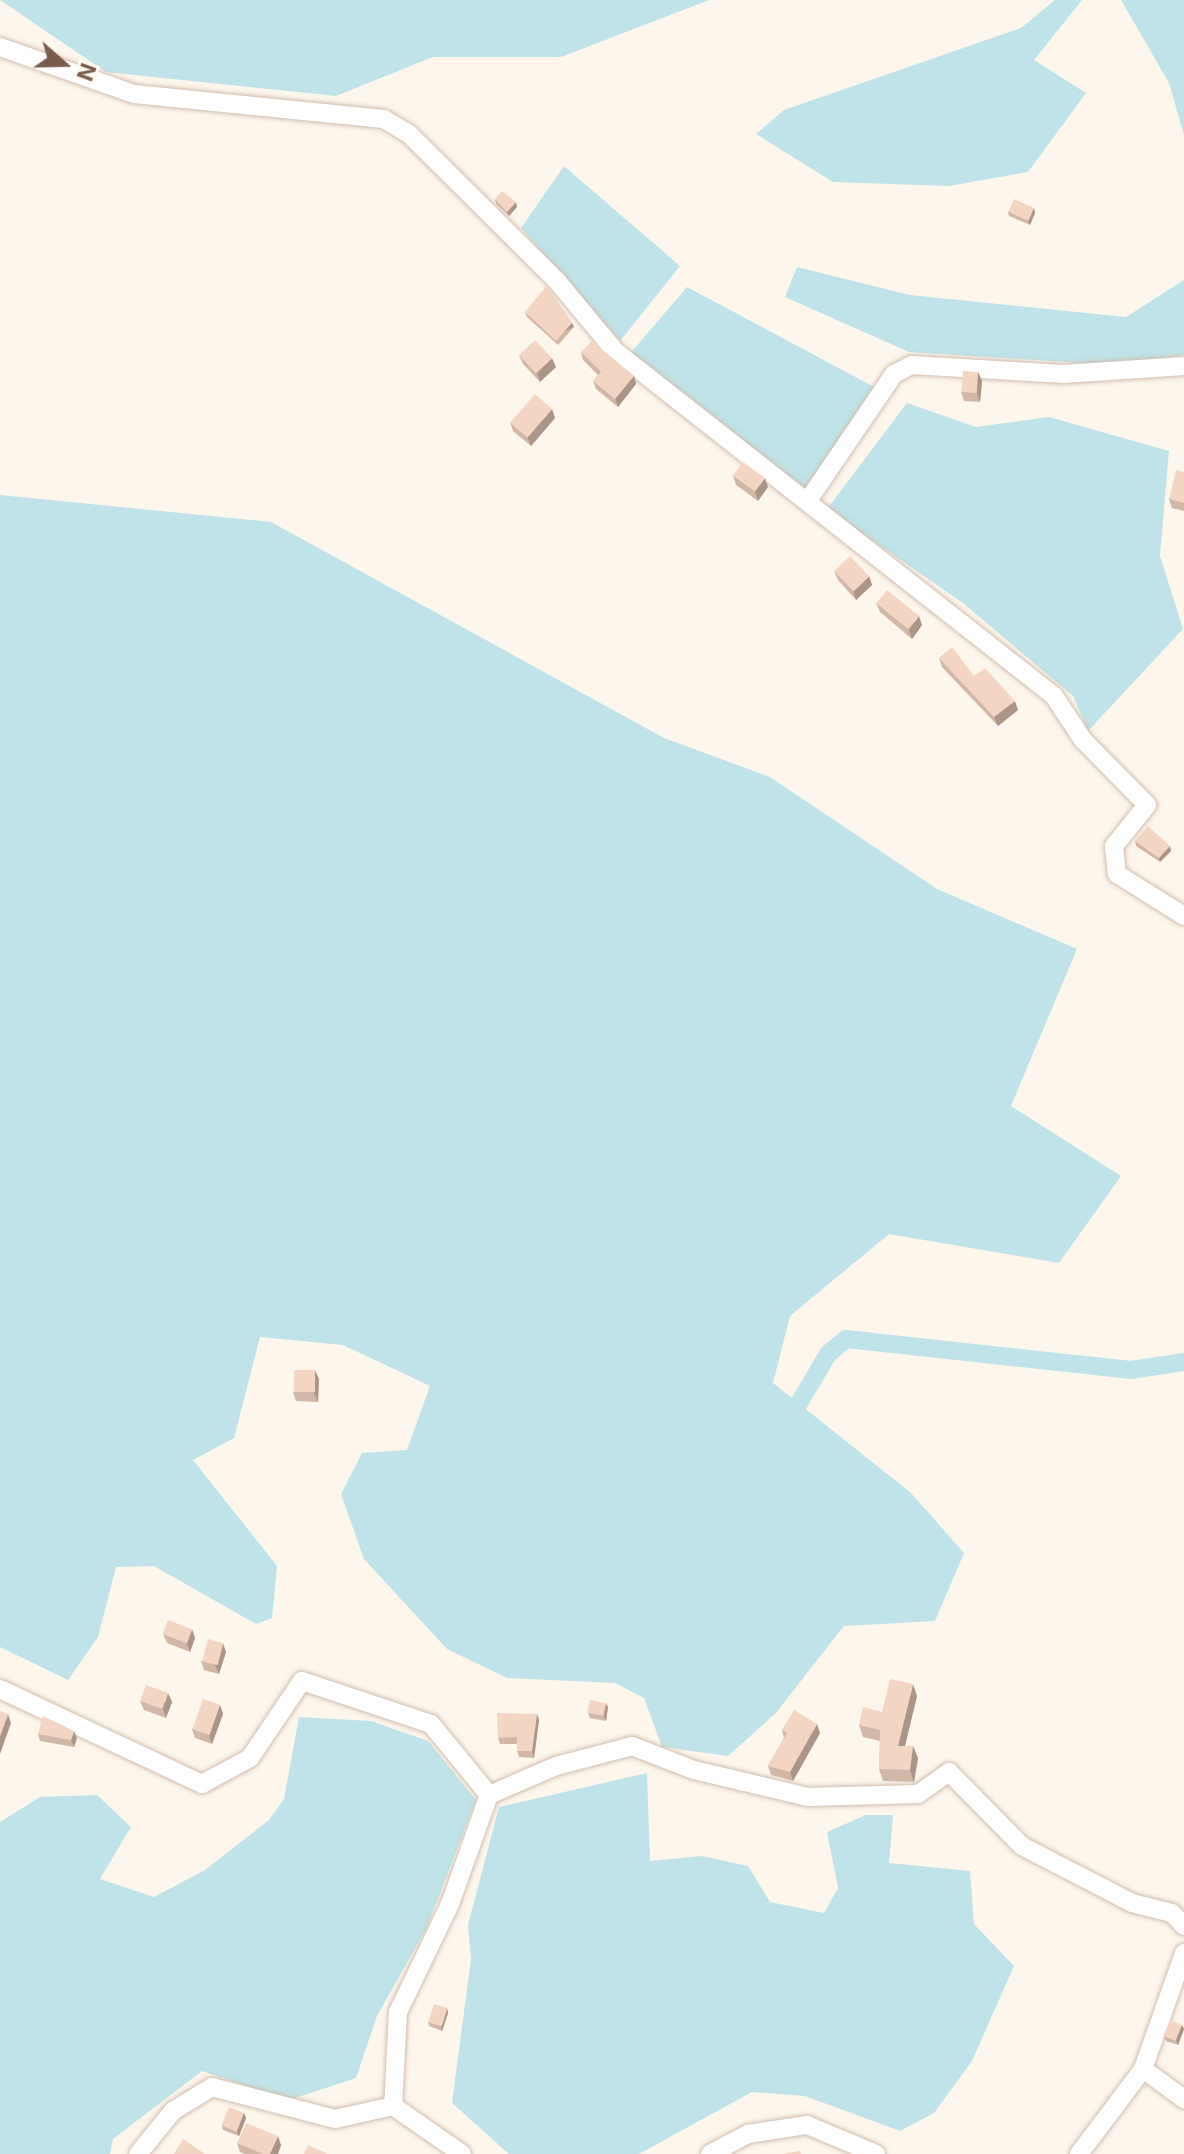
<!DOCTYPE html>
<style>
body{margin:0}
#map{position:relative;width:1184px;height:2154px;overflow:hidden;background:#fdf6ec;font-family:Inter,sans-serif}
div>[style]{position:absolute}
.water>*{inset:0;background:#bfe3e8}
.canal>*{height:18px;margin:-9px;padding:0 9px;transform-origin:9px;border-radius:9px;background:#bfe3e8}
.roads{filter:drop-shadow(0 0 2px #d1beb0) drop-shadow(0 0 2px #d1beb0)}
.street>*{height:18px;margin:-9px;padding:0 9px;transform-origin:9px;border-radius:9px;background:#fff}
.wall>*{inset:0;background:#d1b7a8}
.shaded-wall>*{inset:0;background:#aa9588;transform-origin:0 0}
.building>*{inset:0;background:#f3d5c3;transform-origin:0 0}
span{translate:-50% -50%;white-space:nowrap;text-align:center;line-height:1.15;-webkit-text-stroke:6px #fffaf3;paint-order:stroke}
.north{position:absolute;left:24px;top:24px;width:80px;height:80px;-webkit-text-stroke:6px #fffaf3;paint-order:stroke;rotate:110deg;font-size:22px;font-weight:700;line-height:32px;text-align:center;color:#7a5c4d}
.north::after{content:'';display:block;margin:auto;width:28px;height:36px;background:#7a5c4d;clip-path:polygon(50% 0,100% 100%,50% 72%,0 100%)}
</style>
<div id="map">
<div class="water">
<div style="clip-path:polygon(0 0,709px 0,561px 57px,433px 57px,336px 96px,106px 72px)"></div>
<div style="clip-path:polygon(1055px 0,1082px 0,1034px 60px,1086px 93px,1028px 172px,949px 186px,833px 182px,756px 134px,784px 110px,1021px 28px)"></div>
<div style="clip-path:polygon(1121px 0,1184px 0,1184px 135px,1169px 83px)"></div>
<div style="clip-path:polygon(564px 166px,680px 266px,620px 341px,521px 228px)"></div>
<div style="clip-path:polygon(797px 267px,910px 295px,1126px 317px,1184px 280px,1184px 355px,1112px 365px,909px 352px,785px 297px)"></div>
<div style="clip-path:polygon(687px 287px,878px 389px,808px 492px,628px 356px)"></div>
<div style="clip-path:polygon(907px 403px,976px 427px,1049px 417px,1169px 451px,1160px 556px,1183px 629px,1088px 731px,1073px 696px,963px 603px,827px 509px)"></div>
<div style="clip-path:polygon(0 495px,271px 522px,664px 738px,770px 777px,937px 889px,1077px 949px,1011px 1106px,1121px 1176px,1059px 1263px,889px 1234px,790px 1316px,773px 1383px,911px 1493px,964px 1553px,935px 1621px,844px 1626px,775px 1714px,728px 1756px,662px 1747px,644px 1698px,615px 1683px,507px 1678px,447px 1649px,364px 1559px,341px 1494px,362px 1453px,407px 1450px,430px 1386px,343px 1345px,260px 1337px,234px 1438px,193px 1460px,277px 1566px,272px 1618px,256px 1624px,154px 1566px,116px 1567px,98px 1637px,68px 1680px,0 1647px)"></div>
<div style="clip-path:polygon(299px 1717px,371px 1721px,428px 1741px,476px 1800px,427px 1927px,377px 2016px,356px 2078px,289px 2100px,202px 2071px,113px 2139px,110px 2154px,0 2154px,0 1822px,40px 1797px,97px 1795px,131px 1827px,100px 1879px,154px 1897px,205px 1870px,269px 1820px,284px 1799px)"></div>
<div style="clip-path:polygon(647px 1773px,650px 1861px,702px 1856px,748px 1866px,770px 1902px,824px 1913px,838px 1888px,827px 1832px,866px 1815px,893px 1815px,889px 1863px,970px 1871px,974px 1924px,1014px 1966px,972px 2061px,934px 2113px,900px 2131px,805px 2096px,752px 2092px,639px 2154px,509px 2154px,452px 2103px,471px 1959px,468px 1925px,499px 1807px)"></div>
</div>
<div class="canal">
<div style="left:797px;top:1425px;width:15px;rotate:-98deg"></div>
<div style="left:795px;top:1410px;width:65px;rotate:-59.5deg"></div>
<div style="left:828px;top:1354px;width:23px;rotate:-40deg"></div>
<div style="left:846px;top:1339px;width:287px;rotate:6.2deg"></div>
<div style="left:1131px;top:1370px;width:54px;rotate:-8.6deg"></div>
</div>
<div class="roads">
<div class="street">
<div style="left:0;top:47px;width:142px;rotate:19.3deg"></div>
<div style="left:134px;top:94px;width:251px;rotate:5.7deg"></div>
<div style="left:384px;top:119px;width:29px;rotate:31deg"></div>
<div style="left:409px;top:134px;width:209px;rotate:44.8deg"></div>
<div style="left:557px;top:281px;width:91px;rotate:50.4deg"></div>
<div style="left:615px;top:351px;width:558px;rotate:38.16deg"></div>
<div style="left:1054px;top:696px;width:53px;rotate:56.6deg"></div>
<div style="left:1083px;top:740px;width:91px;rotate:45.4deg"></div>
<div style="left:1147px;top:805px;width:53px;rotate:128.8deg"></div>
<div style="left:1114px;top:846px;width:28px;rotate:84deg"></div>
<div style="left:1117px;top:874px;width:79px;rotate:32.1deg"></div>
<div style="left:809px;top:499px;width:151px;rotate:-55.8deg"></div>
<div style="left:894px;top:374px;width:20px;rotate:-27deg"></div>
<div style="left:912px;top:365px;width:152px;rotate:3.4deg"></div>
<div style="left:1064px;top:374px;width:120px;rotate:-3.8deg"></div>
<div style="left:0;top:1689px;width:223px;rotate:25.2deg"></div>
<div style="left:202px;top:1784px;width:55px;rotate:-28.4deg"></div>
<div style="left:250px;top:1758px;width:93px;rotate:-56deg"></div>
<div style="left:302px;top:1681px;width:136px;rotate:18.4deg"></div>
<div style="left:431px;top:1724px;width:92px;rotate:50.8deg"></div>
<div style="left:489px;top:1795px;width:116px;rotate:109.7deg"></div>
<div style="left:450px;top:1904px;width:120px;rotate:115.7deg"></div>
<div style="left:398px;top:2012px;width:94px;rotate:93deg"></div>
<div style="left:393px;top:2106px;width:59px;rotate:167.4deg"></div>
<div style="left:335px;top:2119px;width:127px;rotate:-165.4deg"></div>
<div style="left:212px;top:2087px;width:46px;rotate:148.4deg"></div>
<div style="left:173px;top:2111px;width:55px;rotate:129.1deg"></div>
<div style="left:489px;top:1795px;width:73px;rotate:-23.4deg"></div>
<div style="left:556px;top:1766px;width:79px;rotate:-14.7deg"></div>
<div style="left:632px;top:1746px;width:66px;rotate:21.2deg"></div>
<div style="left:694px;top:1770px;width:117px;rotate:13.3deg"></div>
<div style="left:808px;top:1797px;width:110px;rotate:-1.6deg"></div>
<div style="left:918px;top:1794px;width:38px;rotate:-35deg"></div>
<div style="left:949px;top:1772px;width:104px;rotate:45.4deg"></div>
<div style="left:1022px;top:1846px;width:124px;rotate:27.4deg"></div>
<div style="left:1132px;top:1903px;width:41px;rotate:14deg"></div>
<div style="left:1172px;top:1913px;width:18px;rotate:47deg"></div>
<div style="left:1143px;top:2069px;width:51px;rotate:36.2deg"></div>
<div style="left:393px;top:2106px;width:84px;rotate:34.8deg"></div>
<div style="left:710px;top:2154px;width:43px;rotate:-27.8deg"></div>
<div style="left:748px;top:2134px;width:60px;rotate:-8.7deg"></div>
<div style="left:807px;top:2125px;width:75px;rotate:22.8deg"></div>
<div style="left:1079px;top:2154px;width:106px;rotate:-53deg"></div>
<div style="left:1143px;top:2069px;width:123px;rotate:-70.5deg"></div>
</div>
</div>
<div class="wall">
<div style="clip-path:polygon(495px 199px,517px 207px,509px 216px,496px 204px)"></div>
<div style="clip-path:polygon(1034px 208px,1035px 213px,1030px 225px,1009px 216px,1008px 212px)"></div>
<div style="clip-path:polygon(525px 312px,572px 323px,574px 327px,558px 345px,527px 317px)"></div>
<div style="clip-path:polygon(581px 352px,634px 376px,636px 384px,618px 407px,596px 389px,593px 381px,598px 375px,583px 360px)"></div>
<div style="clip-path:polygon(519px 355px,556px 367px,540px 382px,523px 364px)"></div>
<div style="clip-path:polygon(978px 372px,982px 381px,980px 402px,964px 401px,961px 392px)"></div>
<div style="clip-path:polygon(552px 409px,555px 418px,531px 446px,513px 431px,510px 422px)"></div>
<div style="clip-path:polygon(1184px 472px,1184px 511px,1172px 508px,1169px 499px)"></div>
<div style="clip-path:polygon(733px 476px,768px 487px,758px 501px,736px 485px)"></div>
<div style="clip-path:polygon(834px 571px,869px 576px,872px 585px,856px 600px,838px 580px)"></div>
<div style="clip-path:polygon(876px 603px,922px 625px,912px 639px,880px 612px)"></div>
<div style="clip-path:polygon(939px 658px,974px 676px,1018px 710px,998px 726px,942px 667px)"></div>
<div style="clip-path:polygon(1135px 841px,1170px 846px,1171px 851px,1160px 862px,1136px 846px)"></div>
<div style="clip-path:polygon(319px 1379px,318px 1402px,296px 1401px,293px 1392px)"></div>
<div style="clip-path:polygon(192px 1629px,195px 1638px,190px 1652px,167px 1643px,163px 1634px)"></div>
<div style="clip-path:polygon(226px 1652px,219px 1674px,204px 1670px,201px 1661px)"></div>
<div style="clip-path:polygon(917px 1696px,905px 1746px,913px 1746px,918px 1758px,914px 1782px,883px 1781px,879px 1769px,880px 1741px,863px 1737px,859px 1725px)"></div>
<div style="clip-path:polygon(140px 1701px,172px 1702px,166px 1718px,144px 1710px)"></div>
<div style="clip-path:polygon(220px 1705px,223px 1714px,212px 1744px,195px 1738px,192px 1729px)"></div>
<div style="clip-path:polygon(608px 1707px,606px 1721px,590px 1718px,588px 1713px)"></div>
<div style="clip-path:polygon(537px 1714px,539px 1720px,534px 1758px,519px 1757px,517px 1751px,517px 1744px,500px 1744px,498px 1738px)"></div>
<div style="clip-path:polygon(782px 1730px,820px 1733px,793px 1781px,771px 1775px,768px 1766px,784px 1738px)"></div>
<div style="clip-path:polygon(38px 1734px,77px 1738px,74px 1747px,40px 1741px)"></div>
<div style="clip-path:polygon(447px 2008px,448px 2013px,442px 2031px,429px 2026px,428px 2022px)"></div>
<div style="clip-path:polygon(1182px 2025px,1184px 2029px,1178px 2045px,1166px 2041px,1164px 2036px)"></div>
<div style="clip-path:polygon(244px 2113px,246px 2118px,239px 2136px,223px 2130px,222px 2126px)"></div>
<div style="clip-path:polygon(237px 2143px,281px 2145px,278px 2154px,245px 2154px,240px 2152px)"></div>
</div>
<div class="shaded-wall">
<div style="clip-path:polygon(516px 202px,517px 207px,509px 216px,507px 212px)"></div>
<div style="clip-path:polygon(1034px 208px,1035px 213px,1030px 225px,1028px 221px)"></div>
<div style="left:572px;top:323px;width:4px;height:24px;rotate:63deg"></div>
<div style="clip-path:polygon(552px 358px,556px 367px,540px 382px,537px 373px)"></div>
<div style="clip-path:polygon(978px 372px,982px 381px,980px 402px,977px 393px)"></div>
<div style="clip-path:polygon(634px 376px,636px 384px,618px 407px,615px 399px)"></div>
<div style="clip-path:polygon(552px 409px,555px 418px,531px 446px,527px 437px)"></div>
<div style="clip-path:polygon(765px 478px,768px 487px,758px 501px,755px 492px)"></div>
<div style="clip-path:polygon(869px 576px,872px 585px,856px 600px,853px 591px)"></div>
<div style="clip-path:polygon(919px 616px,922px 625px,912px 639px,909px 630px)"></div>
<div style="clip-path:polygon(1015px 701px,1018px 710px,998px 726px,994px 717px)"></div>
<div style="clip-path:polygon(1170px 846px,1171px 851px,1160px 862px,1159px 858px)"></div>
<div style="clip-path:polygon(315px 1370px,319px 1379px,318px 1402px,314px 1393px)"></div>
<div style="clip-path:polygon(192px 1629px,195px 1638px,190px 1652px,187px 1643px)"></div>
<div style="clip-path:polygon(223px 1643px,226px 1652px,219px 1674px,215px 1665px)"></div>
<div style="clip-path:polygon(913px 1684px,917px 1696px,902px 1758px,898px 1746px)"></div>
<div style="clip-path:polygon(168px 1693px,172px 1702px,166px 1718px,163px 1709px)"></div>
<div style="clip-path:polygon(606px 1703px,608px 1707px,606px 1721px,604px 1716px)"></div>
<div style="clip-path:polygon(220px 1705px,223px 1714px,212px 1744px,209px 1735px)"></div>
<div style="clip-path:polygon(8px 1714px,11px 1723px,0 1754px,0 1736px)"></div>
<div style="clip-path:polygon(537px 1714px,539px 1720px,534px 1758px,532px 1751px)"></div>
<div style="clip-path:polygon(817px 1724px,820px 1733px,793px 1781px,790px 1772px)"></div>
<div style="clip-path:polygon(74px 1731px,77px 1738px,74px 1747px,71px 1740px)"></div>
<div style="clip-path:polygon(913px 1746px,918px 1758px,914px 1782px,910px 1770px)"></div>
<div style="clip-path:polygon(447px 2008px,448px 2013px,442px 2031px,441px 2026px)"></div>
<div style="clip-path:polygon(1182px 2025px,1184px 2029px,1178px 2045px,1176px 2041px)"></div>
<div style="clip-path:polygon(244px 2113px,246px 2118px,239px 2136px,237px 2132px)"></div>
<div style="clip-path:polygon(278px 2136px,281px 2145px,278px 2154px,270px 2154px)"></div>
</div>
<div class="building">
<div style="clip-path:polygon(502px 191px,516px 202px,507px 212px,495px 199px)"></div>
<div style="left:1014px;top:199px;width:22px;height:14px;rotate:24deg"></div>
<div style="clip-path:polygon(547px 285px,572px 323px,556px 341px,525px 312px)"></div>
<div style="left:535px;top:340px;width:25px;height:22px;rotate:47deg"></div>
<div style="clip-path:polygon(592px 341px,634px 376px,615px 399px,593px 381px,601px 372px,581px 352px)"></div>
<div style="left:963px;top:371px;width:15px;height:21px;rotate:4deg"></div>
<div style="left:535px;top:394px;width:23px;height:38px;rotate:41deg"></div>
<div style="left:743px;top:462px;width:27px;height:17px;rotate:36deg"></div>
<div style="clip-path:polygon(1176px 470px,1184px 472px,1184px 503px,1169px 499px)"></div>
<div style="left:850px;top:556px;width:28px;height:22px;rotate:46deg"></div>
<div style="left:887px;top:590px;width:41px;height:17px;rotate:39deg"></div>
<div style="clip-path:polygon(952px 647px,974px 676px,985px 668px,1015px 701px,994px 717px,939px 658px)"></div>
<div style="clip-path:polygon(1148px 826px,1170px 846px,1159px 858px,1135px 841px)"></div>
<div style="left:294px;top:1370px;width:21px;height:22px"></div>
<div style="left:168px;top:1620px;width:26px;height:15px;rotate:21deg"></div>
<div style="left:208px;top:1639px;width:16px;height:23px;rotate:15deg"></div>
<div style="clip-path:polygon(890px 1679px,913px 1684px,898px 1746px,913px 1746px,910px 1770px,879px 1769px,880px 1730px,859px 1725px,863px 1707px,882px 1712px)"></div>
<div style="left:146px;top:1685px;width:23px;height:17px;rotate:20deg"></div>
<div style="left:203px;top:1699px;width:18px;height:32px;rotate:19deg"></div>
<div style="left:590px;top:1700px;width:16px;height:13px;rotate:11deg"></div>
<div style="clip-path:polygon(794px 1710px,817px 1724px,790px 1772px,768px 1766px,787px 1733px,782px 1730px)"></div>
<div style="clip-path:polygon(0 1711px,8px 1714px,0 1736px)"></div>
<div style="clip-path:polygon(497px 1713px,537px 1714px,532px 1751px,517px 1751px,517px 1737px,498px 1738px)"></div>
<div style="clip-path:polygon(43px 1716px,74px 1731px,71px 1740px,38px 1734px)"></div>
<div style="left:434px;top:2004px;width:14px;height:19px;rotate:17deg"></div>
<div style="left:1170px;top:2020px;width:13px;height:17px;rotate:23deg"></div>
<div style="left:229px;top:2107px;width:16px;height:20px;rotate:22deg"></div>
<div style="clip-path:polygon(246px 2123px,278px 2136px,270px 2154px,263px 2154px,237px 2143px)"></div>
<div style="clip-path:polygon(183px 2139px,205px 2154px,174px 2154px)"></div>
<div style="clip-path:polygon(308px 2145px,328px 2154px,304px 2154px)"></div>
<div style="clip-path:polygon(800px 2151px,801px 2154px,783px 2154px)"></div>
</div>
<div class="north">N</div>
</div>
